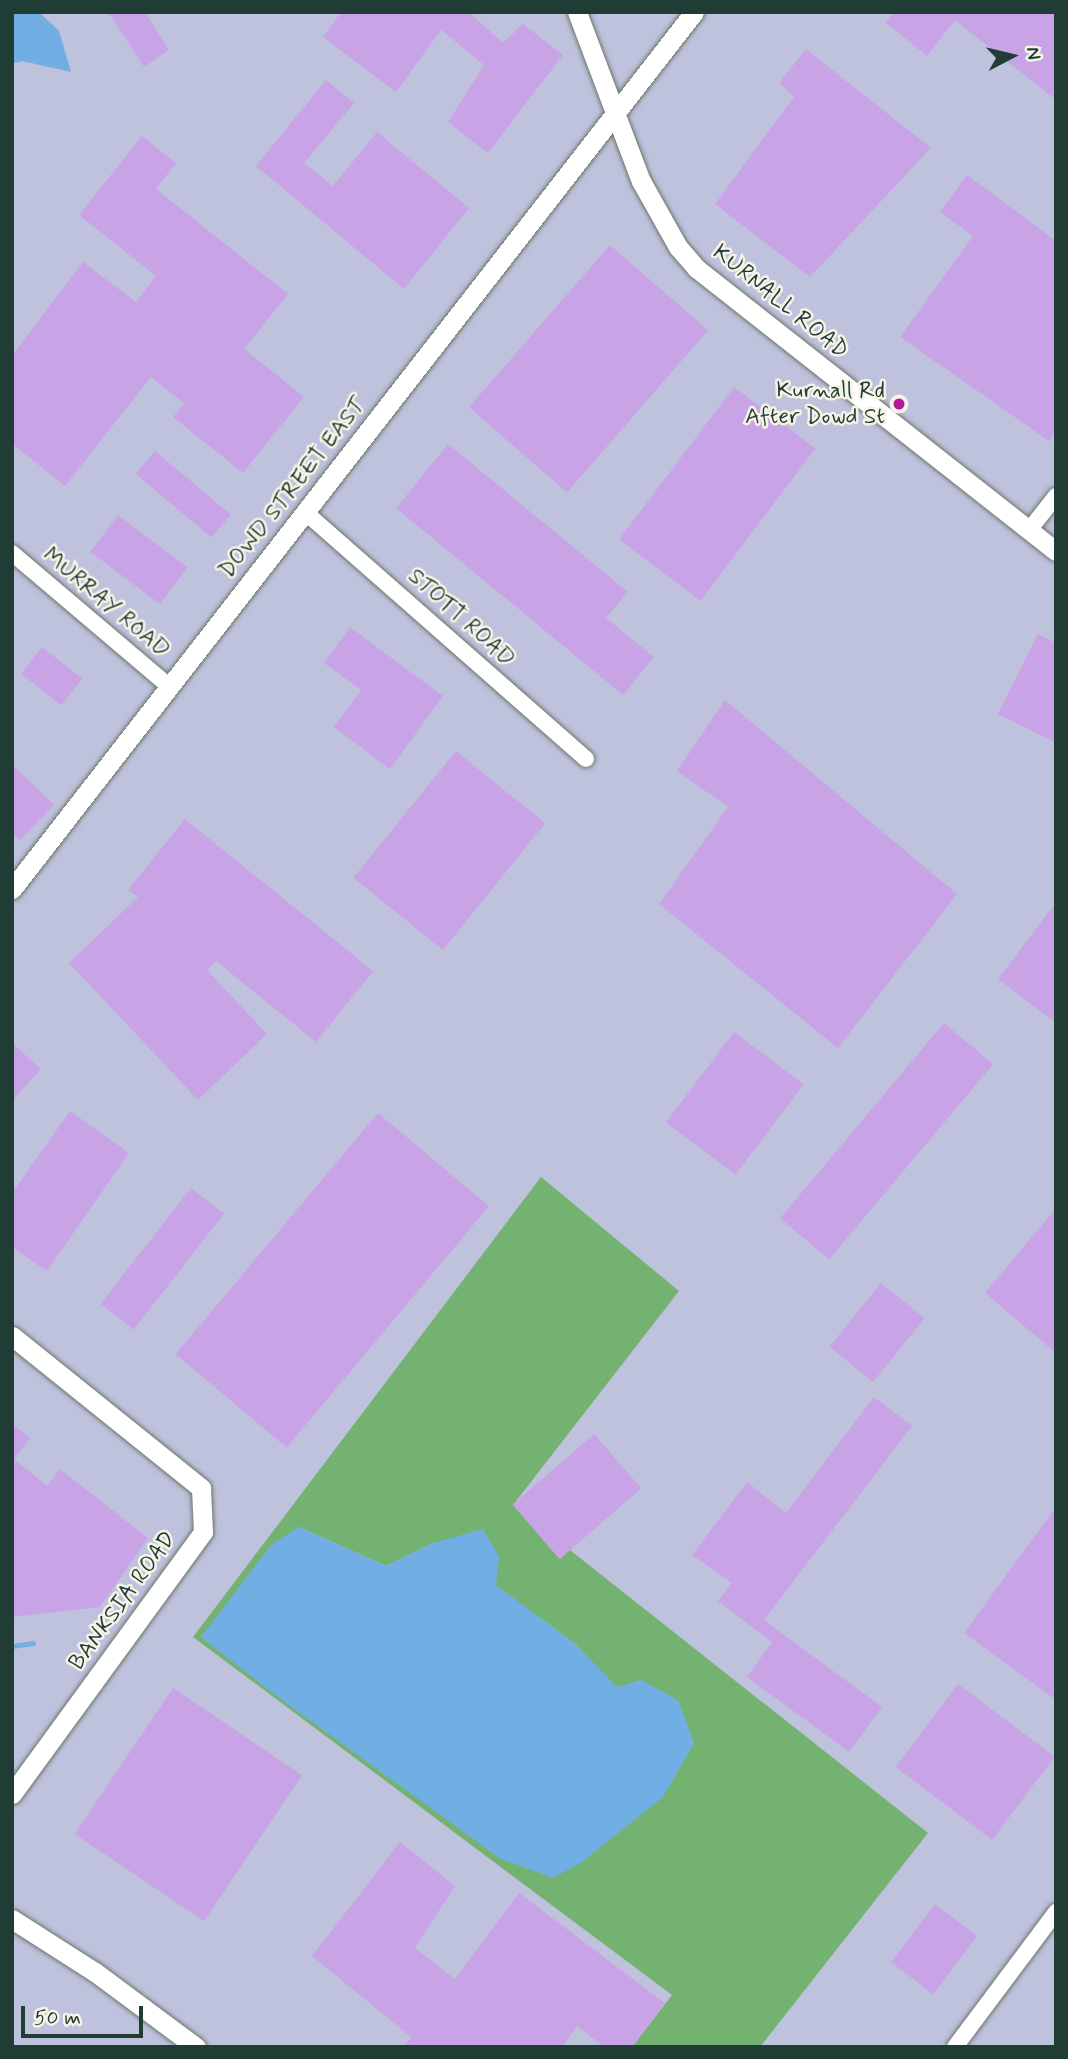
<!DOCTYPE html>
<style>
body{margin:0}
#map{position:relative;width:1068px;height:2059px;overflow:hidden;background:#f4e5cd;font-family:Mynerve,sans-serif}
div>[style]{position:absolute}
.industrial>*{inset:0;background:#bfc2dd;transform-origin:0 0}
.forest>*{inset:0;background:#74b272}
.water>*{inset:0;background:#71aee3}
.stream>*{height:5px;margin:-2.5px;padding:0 2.5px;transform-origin:2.5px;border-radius:2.5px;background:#71aee3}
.building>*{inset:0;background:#c8a4e6;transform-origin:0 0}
.roads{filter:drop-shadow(0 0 2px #6a786a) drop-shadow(0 0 2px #6a786a)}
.minor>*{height:16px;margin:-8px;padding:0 8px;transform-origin:8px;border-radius:8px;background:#fff}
.tertiary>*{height:19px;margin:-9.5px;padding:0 9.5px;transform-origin:9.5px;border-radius:9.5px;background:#fff}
.dots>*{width:19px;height:19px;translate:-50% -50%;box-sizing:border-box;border:4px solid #f7f3e8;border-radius:50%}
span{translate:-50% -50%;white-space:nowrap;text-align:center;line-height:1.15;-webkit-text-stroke:5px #f7f3e8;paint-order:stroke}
.street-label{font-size:23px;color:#1f3d34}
.poi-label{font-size:23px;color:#1f3d34}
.right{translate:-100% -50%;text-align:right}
.frame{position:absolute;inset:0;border:14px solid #1f3d34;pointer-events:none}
.north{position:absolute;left:977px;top:21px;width:70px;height:70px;-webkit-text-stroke:5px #f7f3e8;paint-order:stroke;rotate:83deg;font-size:19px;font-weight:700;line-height:28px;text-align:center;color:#1f3d34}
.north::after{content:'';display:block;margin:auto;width:24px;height:32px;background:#1f3d34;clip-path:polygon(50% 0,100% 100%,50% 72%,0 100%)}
.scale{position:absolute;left:21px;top:2006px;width:122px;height:32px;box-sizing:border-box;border:4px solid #1f3d34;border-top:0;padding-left:9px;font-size:21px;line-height:24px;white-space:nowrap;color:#1f3d34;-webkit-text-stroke:5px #f7f3e8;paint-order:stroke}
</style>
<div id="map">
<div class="industrial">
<div style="left:12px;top:12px;width:1044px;height:2035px"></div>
</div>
<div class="forest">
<div style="clip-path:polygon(evenodd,541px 1177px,679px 1291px,513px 1505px,928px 1833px,760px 2047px,632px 2047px,672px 1995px,193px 1637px,541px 1177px,299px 1527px,386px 1566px,433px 1543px,499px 1557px,495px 1585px,574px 1643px,617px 1688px,501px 1859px,201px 1637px,299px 1527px)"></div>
</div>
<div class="water">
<div style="clip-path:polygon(12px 12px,39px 12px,59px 31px,71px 72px,22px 61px,12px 64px)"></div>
<div style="clip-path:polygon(299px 1527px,386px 1566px,433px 1543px,483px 1529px,499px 1557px,496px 1585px,574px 1643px,617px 1687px,641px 1680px,678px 1700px,694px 1743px,663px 1797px,582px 1862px,553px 1878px,501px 1859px,286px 1703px,201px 1637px,272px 1544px)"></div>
</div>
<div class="stream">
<div style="left:12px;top:1646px;width:21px;rotate:-8deg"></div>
</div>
<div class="building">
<div style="clip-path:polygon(108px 12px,145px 12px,169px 50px,144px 67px)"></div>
<div style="clip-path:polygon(341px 12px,469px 12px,503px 43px,523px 24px,563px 55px,488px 153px,448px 122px,484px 65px,441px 30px,396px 92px,323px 37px)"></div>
<div style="clip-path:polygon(894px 12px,1056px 12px,1056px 100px,955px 20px,927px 56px,886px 23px)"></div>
<div style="clip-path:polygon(806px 49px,931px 148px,810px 277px,715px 204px,794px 97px,779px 83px)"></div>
<div style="clip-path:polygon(326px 80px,354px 103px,304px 163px,333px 186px,377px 132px,469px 208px,404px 289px,256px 166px)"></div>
<div style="clip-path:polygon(142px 136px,176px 163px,156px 189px,288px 294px,244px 349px,304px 397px,243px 473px,173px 417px,184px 403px,151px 377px,65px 486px,12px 444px,12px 356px,83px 262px,136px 302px,156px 276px,79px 215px)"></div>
<div style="clip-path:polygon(967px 175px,1056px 241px,1056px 431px,1049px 441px,900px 337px,973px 236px,940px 212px)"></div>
<div style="left:610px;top:245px;width:130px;height:215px;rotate:41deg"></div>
<div style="left:734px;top:387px;width:102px;height:191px;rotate:37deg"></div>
<div style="clip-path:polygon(448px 444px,628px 592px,606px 618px,654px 657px,623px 695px,396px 508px)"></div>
<div style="left:155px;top:451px;width:99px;height:30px;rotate:40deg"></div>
<div style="left:118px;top:515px;width:87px;height:46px;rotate:37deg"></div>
<div style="clip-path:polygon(350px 627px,443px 696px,390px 769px,334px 727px,361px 690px,324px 663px)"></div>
<div style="clip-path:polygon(1038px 634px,1056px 643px,1056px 743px,998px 714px)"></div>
<div style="left:42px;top:647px;width:51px;height:34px;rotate:38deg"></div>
<div style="clip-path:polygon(725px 700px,957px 894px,838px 1048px,659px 904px,728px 807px,677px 771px)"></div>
<div style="left:456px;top:751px;width:115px;height:163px;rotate:39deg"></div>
<div style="clip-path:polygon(12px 764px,54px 805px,20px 840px,12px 833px)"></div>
<div style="clip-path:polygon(185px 819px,373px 971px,316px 1042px,216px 961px,207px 970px,267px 1034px,198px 1100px,69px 963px,138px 897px,128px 890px)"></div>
<div style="clip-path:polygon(1056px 902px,1056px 1023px,998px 979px)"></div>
<div style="left:944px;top:1023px;width:64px;height:255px;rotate:40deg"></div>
<div style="left:734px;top:1032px;width:87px;height:113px;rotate:37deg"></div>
<div style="clip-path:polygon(12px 1043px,41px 1069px,12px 1101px)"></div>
<div style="clip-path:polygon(70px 1111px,129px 1153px,47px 1271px,12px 1247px,12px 1193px)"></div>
<div style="left:378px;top:1113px;width:145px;height:315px;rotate:40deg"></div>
<div style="left:191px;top:1188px;width:42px;height:147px;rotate:38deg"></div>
<div style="clip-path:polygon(1056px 1208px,1056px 1353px,985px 1293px)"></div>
<div style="left:881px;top:1283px;width:56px;height:82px;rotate:39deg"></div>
<div style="clip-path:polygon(874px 1397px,912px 1426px,764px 1620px,882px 1707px,849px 1752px,747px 1677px,772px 1642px,718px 1601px,732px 1583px,692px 1555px,747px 1482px,786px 1513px)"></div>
<div style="clip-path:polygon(12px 1424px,30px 1438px,14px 1459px,47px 1486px,60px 1469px,148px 1538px,100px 1607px,12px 1617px)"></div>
<div style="left:594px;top:1434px;width:72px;height:108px;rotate:49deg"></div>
<div style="clip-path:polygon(1056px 1507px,1056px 1700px,964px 1633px)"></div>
<div style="left:958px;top:1684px;width:121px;height:104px;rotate:37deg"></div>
<div style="left:173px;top:1688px;width:156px;height:176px;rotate:34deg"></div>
<div style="clip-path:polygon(400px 1842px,455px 1886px,415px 1948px,455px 1979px,519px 1893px,665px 2003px,632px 2047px,604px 2047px,577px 2026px,562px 2047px,404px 2047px,411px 2037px,312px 1956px)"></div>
<div style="left:935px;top:1904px;width:53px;height:73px;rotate:37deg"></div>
</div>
<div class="roads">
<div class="minor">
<div style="left:305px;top:512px;width:374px;rotate:41.3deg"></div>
<div style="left:1030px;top:529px;width:42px;rotate:-51.8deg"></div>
<div style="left:12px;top:553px;width:207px;rotate:40.3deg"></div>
<div style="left:955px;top:2047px;width:169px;rotate:-53.2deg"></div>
</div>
<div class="tertiary">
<div style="left:577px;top:12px;width:181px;rotate:69.3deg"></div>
<div style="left:641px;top:181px;width:76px;rotate:60.7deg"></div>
<div style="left:678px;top:247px;width:28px;rotate:49deg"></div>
<div style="left:696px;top:268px;width:458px;rotate:38.2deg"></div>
<div style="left:12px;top:889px;width:1111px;rotate:-52.13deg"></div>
<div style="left:12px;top:1336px;width:243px;rotate:38.8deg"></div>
<div style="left:201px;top:1488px;width:44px;rotate:87.4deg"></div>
<div style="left:203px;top:1532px;width:324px;rotate:126.1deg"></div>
<div style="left:12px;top:1919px;width:98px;rotate:32.6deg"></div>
<div style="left:95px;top:1972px;width:126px;rotate:36.6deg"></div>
</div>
</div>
<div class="dots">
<div style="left:899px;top:404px;background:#b5179e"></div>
</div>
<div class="street-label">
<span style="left:780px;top:302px;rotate:39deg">KURNALL ROAD</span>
<span style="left:293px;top:488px;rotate:-52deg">DOWD STREET EAST</span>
<span style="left:106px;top:603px;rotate:40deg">MURRAY ROAD</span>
<span style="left:461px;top:618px;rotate:42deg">STOTT ROAD</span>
<span style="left:123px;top:1601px;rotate:-54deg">BANKSIA ROAD</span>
</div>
<div class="poi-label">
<span class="right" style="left:885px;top:404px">Kurnall Rd<br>After Dowd St</span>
</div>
<div class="frame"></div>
<div class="north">N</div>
<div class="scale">50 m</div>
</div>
